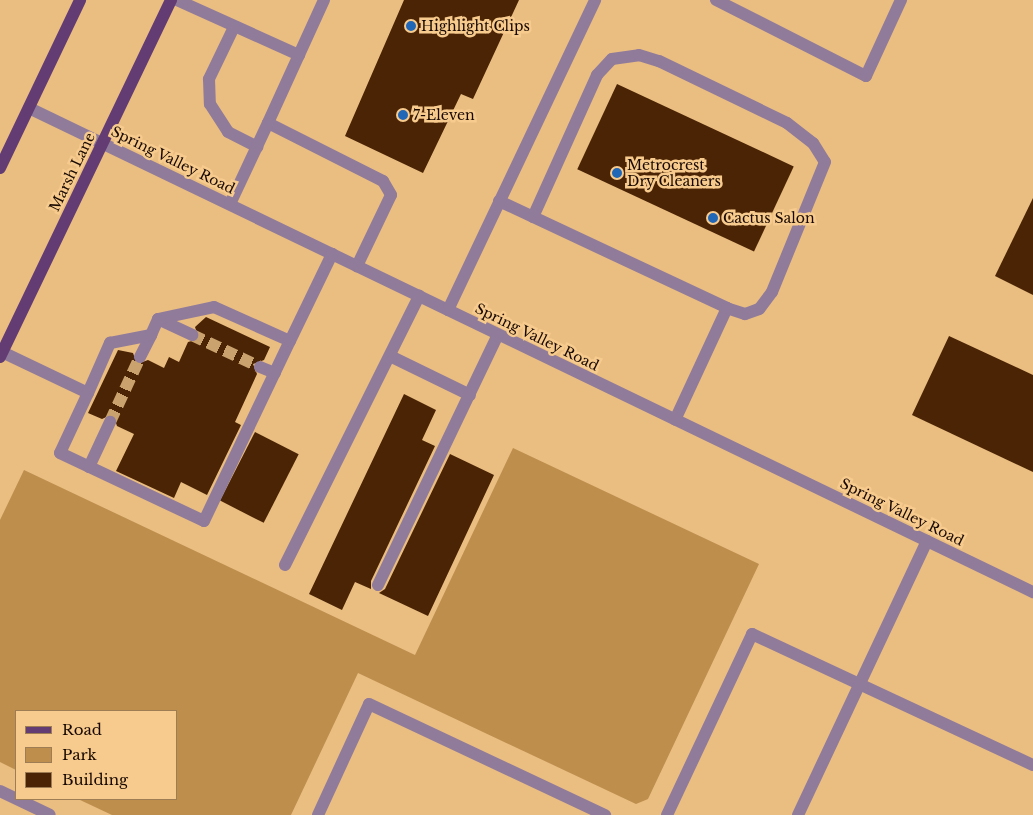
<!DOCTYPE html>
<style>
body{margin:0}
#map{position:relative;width:1033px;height:815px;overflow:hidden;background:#eabd81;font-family:"Libre Baskerville",serif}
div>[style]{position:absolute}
.green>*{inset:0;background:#bd8e4c}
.building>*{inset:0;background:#4a2405;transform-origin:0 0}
.minor-tunnel>*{height:12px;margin-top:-6px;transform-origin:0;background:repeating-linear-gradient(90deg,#caa26e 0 12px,transparent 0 18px)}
.minor>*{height:12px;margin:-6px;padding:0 6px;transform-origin:6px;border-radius:6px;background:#907b9b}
.major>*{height:12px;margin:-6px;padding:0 6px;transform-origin:6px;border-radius:6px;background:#633c74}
.dots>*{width:14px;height:14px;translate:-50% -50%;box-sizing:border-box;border:2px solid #f7ca8d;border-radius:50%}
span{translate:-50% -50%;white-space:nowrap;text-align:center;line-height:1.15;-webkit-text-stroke:5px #f7ca8d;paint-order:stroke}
.poi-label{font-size:14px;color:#180900}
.left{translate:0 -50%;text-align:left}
.street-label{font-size:14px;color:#180900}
.legend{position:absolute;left:15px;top:710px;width:162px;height:90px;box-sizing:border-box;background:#f7ca8d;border:1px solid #9e7d55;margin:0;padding:6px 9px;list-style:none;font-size:15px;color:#180900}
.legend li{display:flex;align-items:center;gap:10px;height:25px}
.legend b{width:25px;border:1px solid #9e7d55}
</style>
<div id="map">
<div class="green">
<div style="clip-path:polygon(513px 448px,759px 564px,648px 799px,636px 804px,358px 673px,291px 815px,112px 815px,78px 799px,176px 799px,176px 711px,16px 711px,16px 770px,0 762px,0 520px,24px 470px,415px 655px)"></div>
</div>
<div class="building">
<div style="clip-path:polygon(404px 0,519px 0,473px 99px,461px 94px,423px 173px,345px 136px)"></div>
<div style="left:617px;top:84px;width:195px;height:94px;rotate:25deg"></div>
<div style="clip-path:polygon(1033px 198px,1033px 295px,995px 276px)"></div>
<div style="clip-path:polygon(206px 317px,270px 347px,264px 360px,253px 364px,257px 374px,235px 422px,241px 425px,207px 495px,181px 482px,174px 498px,116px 471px,134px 434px,117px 426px,113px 414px,102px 419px,88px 413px,118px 350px,133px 353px,137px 364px,148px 360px,164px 368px,169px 357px,179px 362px,188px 342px,199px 339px,195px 327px)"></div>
<div style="clip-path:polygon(949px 336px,1033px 375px,1033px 472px,912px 415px)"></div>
<div style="clip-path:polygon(404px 394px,436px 410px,422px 440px,435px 446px,371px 581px,371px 589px,355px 582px,342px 610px,309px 594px)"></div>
<div style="left:255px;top:432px;width:49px;height:77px;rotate:27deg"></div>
<div style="clip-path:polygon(450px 454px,494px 475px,428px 616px,379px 593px,385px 589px)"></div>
</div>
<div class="minor-tunnel">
<div style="left:192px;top:335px;width:75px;rotate:25.2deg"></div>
<div style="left:110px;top:422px;width:72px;rotate:-65.2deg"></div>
</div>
<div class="minor">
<div style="left:177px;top:0;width:134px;rotate:24.3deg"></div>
<div style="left:324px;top:0;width:135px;rotate:114.5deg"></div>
<div style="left:268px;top:123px;width:129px;rotate:26.8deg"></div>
<div style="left:383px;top:181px;width:16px;rotate:60deg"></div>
<div style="left:391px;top:195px;width:79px;rotate:115.6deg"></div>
<div style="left:716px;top:0;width:168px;rotate:26.9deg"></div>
<div style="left:866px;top:76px;width:84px;rotate:-65.3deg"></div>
<div style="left:234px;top:27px;width:58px;rotate:115.7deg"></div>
<div style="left:209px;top:79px;width:25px;rotate:88deg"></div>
<div style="left:210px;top:104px;width:33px;rotate:57deg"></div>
<div style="left:228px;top:132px;width:33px;rotate:27deg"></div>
<div style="left:29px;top:108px;width:1115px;rotate:25.74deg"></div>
<div style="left:499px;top:201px;width:252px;rotate:25.1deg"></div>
<div style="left:727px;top:308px;width:123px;rotate:114.9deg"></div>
<div style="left:230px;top:204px;width:89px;rotate:-64.9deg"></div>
<div style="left:533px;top:217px;width:156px;rotate:-65.7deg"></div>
<div style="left:597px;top:75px;width:22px;rotate:-47deg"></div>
<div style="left:612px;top:59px;width:27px;rotate:-8deg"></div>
<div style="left:639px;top:55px;width:21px;rotate:17deg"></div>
<div style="left:659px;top:61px;width:142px;rotate:25.8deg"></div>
<div style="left:787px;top:123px;width:33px;rotate:38deg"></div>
<div style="left:813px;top:143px;width:22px;rotate:58deg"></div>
<div style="left:825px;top:162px;width:140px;rotate:112.2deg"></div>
<div style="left:772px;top:292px;width:21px;rotate:127deg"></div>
<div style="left:759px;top:309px;width:15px;rotate:160deg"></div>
<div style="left:745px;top:314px;width:19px;rotate:-162deg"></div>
<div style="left:448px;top:310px;width:343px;rotate:-64.6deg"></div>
<div style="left:158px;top:319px;width:38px;rotate:25deg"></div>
<div style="left:2px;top:352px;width:95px;rotate:25.5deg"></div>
<div style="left:88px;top:393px;width:66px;rotate:115deg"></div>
<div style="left:60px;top:453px;width:159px;rotate:25.3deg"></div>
<div style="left:204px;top:521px;width:199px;rotate:-64.5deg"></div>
<div style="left:390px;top:356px;width:89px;rotate:26deg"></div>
<div style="left:140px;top:357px;width:25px;rotate:-63deg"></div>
<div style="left:260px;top:367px;width:16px;rotate:22deg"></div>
<div style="left:88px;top:393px;width:55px;rotate:-66.3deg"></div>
<div style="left:110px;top:343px;width:42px;rotate:-11deg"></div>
<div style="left:151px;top:335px;width:17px;rotate:-66deg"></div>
<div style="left:158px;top:319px;width:57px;rotate:-12.1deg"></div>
<div style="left:214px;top:307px;width:83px;rotate:24.1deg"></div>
<div style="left:290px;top:341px;width:97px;rotate:-64.2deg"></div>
<div style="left:89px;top:467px;width:50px;rotate:-65deg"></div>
<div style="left:285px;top:565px;width:301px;rotate:-63.5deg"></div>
<div style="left:378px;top:585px;width:277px;rotate:-64.4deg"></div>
<div style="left:0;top:791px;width:55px;rotate:25.6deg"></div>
<div style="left:318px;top:815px;width:122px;rotate:-65.3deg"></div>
<div style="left:369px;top:704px;width:261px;rotate:25.2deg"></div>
<div style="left:667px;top:815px;width:200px;rotate:-64.8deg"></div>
<div style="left:752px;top:634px;width:310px;rotate:25deg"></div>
<div style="left:798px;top:815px;width:303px;rotate:-64.8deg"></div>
</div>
<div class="major">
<div style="left:0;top:168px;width:186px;rotate:-64.5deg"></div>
<div style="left:0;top:357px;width:396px;rotate:-64.4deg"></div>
</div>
<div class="dots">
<div style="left:411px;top:26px;background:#2067b7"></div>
<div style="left:403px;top:115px;background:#2067b7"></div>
<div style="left:617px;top:173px;background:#2067b7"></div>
<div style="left:713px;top:218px;background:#2067b7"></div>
</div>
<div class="poi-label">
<span class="left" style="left:421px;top:26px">Highlight Clips</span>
<span class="left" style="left:413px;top:115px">7-Eleven</span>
<span class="left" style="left:627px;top:173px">Metrocrest<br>Dry Cleaners</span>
<span class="left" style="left:723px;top:218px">Cactus Salon</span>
</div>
<div class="street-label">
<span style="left:173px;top:160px;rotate:26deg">Spring Valley Road</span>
<span style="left:72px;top:172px;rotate:-64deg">Marsh Lane</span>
<span style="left:537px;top:337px;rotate:26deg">Spring Valley Road</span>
<span style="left:902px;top:512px;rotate:26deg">Spring Valley Road</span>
</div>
<ul class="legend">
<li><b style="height:6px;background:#633c74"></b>Road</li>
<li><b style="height:14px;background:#bd8e4c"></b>Park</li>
<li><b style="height:14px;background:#4a2405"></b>Building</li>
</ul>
</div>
